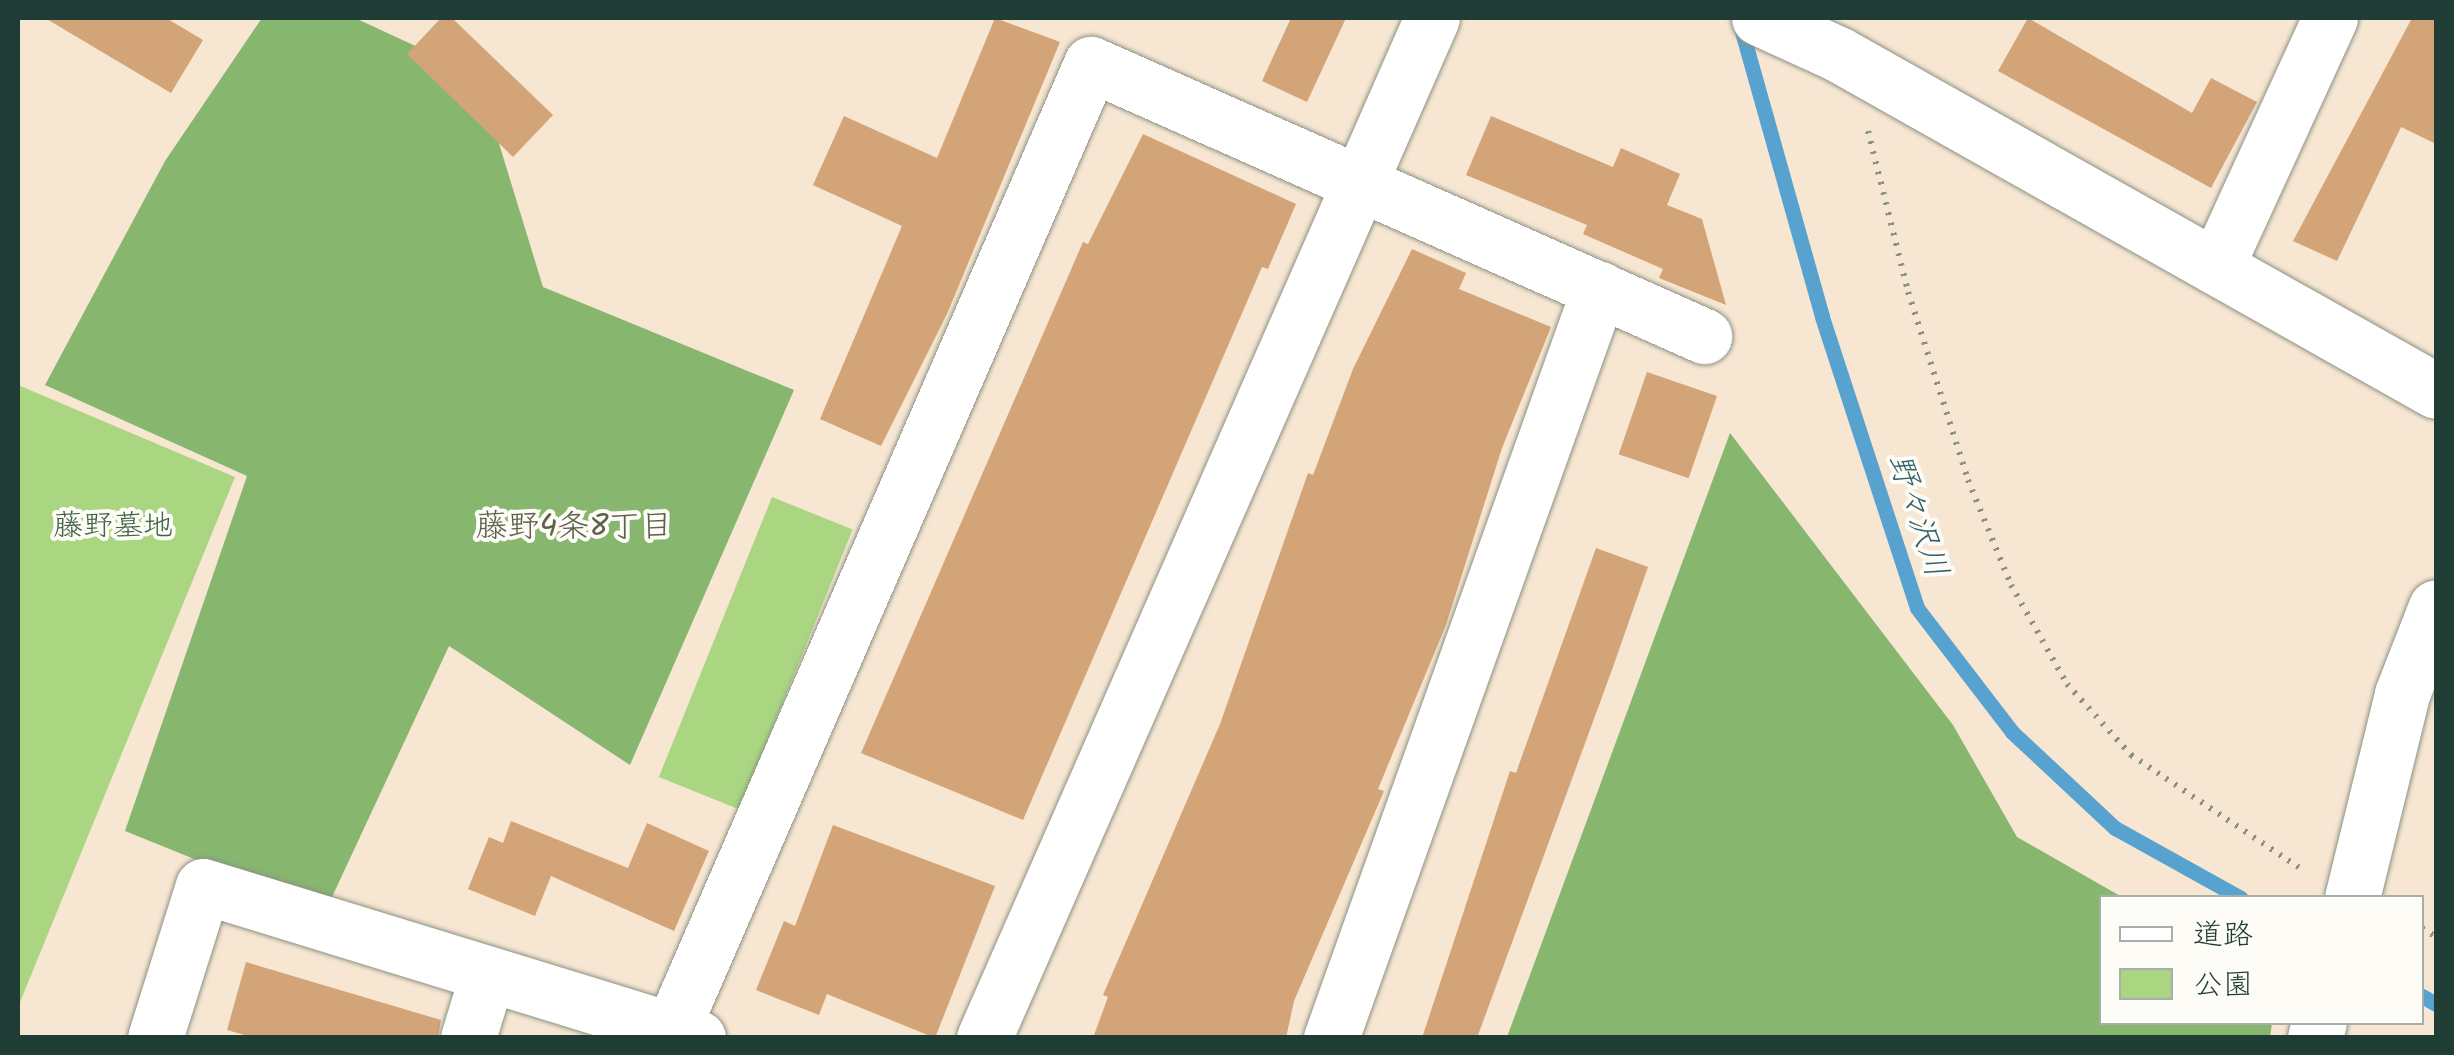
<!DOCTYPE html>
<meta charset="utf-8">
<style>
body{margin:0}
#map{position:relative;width:2454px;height:1055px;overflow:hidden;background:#f7e6d2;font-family:Kalam,"Klee One",sans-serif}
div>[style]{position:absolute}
.green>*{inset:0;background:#aad581;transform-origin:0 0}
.forest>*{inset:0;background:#87b66f}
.stream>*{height:15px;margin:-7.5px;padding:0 7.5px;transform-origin:7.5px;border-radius:7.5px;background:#57a2cf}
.building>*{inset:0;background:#d2a477;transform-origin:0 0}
.path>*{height:6px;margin-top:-3px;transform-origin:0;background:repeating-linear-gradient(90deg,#8b9283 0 2.5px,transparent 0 10.5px)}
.roads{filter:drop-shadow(0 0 2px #8b9283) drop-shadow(0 0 2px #8b9283)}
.minor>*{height:55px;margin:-27.5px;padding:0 27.5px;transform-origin:27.5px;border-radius:27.5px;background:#fff}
span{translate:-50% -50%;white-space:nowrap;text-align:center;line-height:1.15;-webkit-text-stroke:8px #fdfcf7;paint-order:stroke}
.park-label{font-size:30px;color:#426347}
.water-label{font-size:32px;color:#33606a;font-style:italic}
.neighbourhood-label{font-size:32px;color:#5e614b}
.frame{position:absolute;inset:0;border:20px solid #1f3d34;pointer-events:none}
.legend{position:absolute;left:2099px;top:895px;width:325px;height:130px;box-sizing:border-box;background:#fdfcf7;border:2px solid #a4b0a9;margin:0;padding:12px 18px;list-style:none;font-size:30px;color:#1f3d34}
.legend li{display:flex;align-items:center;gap:20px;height:50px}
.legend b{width:50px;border:2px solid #a4b0a9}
</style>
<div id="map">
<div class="green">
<div style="clip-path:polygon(18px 385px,235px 477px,18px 1007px)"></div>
<div style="left:772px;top:497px;width:87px;height:302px;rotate:22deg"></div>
</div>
<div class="forest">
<div style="clip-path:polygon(262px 18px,355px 18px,478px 75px,543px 287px,794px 390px,630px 765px,449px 646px,325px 912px,125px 831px,247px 476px,45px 385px,165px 161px)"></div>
<div style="clip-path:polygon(1730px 433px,1953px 725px,2017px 837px,2122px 897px,2102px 898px,2102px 1022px,2272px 1023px,2270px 1037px,1507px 1037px)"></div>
</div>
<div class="stream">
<div style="left:1739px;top:21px;width:307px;rotate:74.3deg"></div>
<div style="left:1822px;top:317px;width:306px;rotate:71.9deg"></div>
<div style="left:1917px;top:608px;width:156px;rotate:52.5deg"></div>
<div style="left:2012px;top:732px;width:141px;rotate:43deg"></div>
<div style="left:2115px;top:828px;width:144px;rotate:29.1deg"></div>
<div style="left:2422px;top:996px;width:16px;rotate:30deg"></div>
</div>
<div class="building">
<div style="clip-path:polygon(45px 18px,166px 18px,203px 40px,171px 93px)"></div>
<div style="clip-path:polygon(441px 18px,452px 18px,553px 115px,513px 157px,407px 54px)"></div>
<div style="clip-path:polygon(995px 18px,1060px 42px,947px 314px,881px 446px,820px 419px,902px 226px,813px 185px,844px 116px,937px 158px)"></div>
<div style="clip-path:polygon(1291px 18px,1346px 18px,1307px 102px,1262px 81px)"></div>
<div style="clip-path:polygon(2028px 18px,2192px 113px,2211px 78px,2257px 102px,2211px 188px,1998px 71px)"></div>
<div style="clip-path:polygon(2412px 18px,2436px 18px,2436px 144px,2401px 127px,2337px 261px,2293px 241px)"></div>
<div style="clip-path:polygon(1491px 116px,1613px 167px,1621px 148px,1680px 174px,1667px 205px,1702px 219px,1726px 305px,1659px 278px,1663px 269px,1583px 234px,1587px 225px,1466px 175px)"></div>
<div style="clip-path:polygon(1143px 134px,1296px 204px,1268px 269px,1262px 267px,1023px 820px,861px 753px,1083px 242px,1088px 244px)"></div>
<div style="clip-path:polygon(1412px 249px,1466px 273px,1459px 289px,1551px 327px,1502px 448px,1446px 625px,1378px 789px,1384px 791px,1294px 1001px,1286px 1038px,1093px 1038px,1108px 997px,1103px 995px,1220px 724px,1308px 473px,1313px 475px,1353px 369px)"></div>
<div style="left:1647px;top:372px;width:74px;height:87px;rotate:19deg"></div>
<div style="clip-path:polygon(1596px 548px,1648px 567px,1613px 667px,1477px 1038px,1422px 1038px,1510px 771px,1516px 773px)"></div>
<div style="clip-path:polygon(511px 821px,628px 868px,647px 823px,709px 851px,674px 931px,551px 876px,535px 916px,468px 889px,489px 837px,503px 843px)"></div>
<div style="clip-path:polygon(833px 825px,995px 886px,935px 1038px,827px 994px,819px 1015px,756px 990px,784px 921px,795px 926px)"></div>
<div style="clip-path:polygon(246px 962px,441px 1020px,438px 1038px,255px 1038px,227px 1030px)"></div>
</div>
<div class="path">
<div style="left:1868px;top:131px;width:166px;rotate:76deg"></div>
<div style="left:1908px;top:292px;width:197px;rotate:72.3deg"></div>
<div style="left:1968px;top:480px;width:113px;rotate:67.7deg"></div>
<div style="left:2011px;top:585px;width:114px;rotate:60.5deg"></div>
<div style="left:2067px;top:684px;width:96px;rotate:48deg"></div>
<div style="left:2131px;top:755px;width:207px;rotate:33.8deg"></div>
<div style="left:2422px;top:928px;width:17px;rotate:33deg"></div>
</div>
<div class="roads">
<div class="minor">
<div style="left:1759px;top:18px;width:87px;rotate:24.5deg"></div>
<div style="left:1838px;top:54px;width:686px;rotate:29.4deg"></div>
<div style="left:2216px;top:267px;width:274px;rotate:-65.4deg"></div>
<div style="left:2352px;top:898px;width:210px;rotate:-76.2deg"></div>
<div style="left:2402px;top:694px;width:93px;rotate:-68.7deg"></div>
<div style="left:672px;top:1029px;width:1052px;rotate:-66.53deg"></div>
<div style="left:1091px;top:64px;width:671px;rotate:23.93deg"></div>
<div style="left:155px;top:1038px;width:159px;rotate:-72.5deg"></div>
<div style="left:203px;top:886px;width:518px;rotate:17.07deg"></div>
<div style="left:468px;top:1038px;width:65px;rotate:-73deg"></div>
<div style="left:984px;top:1038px;width:1114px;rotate:-66.29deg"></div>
<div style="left:1331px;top:1038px;width:796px;rotate:-70.31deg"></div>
<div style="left:2315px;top:1038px;width:16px;rotate:-76deg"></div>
</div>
</div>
<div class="park-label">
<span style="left:113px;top:527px">藤野墓地</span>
</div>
<div class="water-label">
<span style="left:1916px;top:516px;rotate:72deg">野々沢川</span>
</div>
<div class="neighbourhood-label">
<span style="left:574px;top:528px">藤野4条8丁目</span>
</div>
<div class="frame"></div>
<ul class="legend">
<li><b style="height:12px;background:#fff"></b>道路</li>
<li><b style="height:28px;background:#aad581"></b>公園</li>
</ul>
</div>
